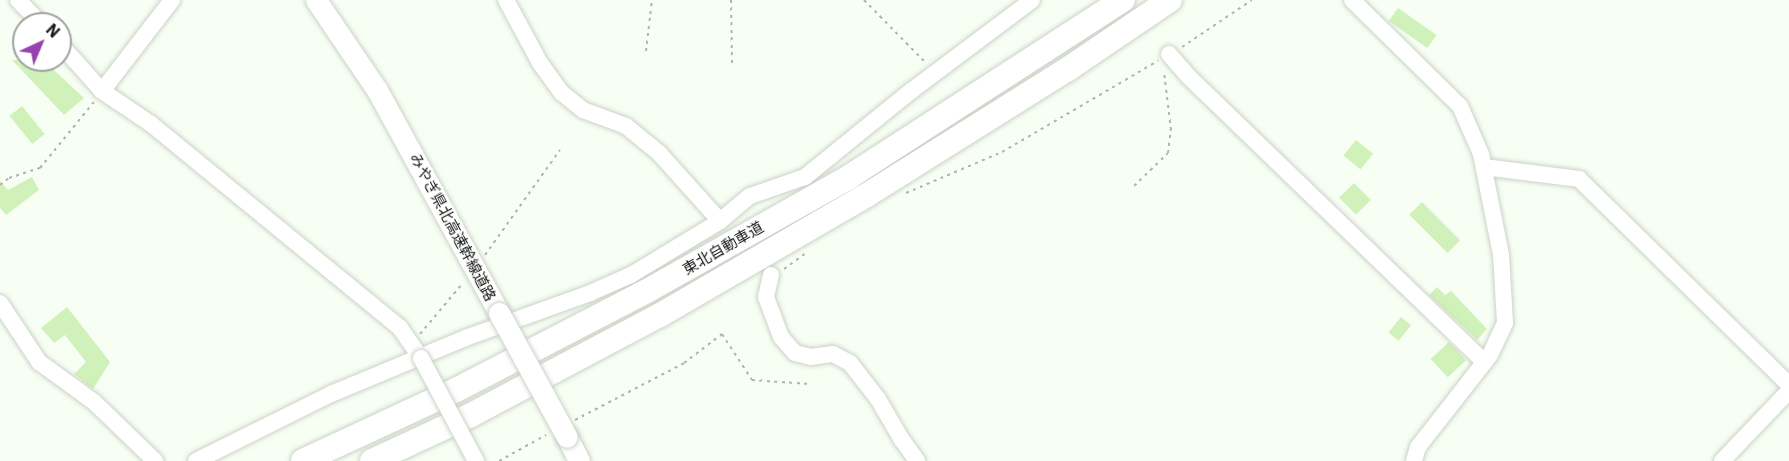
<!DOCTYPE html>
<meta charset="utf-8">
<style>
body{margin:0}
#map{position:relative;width:1789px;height:461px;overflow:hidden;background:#f7fef3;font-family:"IBM Plex Sans","Noto Sans JP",sans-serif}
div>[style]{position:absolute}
.building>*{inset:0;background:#d0f1b9;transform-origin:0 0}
.path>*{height:2px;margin-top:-1px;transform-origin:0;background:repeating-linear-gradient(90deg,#b0b5ad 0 3px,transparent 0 7.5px)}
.roads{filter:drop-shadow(0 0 2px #cbd2c7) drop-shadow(0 0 2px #cbd2c7)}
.minor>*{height:16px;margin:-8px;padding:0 8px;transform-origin:8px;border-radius:8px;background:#fff}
.major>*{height:21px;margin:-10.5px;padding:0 10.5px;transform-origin:10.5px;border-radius:10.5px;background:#fff}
.highway>*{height:24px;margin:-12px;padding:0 12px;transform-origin:12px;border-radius:12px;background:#fff}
.bridges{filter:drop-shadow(0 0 2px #cbd2c7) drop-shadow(0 0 2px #cbd2c7)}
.minor-bridge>*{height:16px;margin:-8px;padding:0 8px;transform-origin:8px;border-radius:8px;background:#fff}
.major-bridge>*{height:21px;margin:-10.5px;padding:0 10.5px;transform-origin:10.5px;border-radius:10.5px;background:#fff}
span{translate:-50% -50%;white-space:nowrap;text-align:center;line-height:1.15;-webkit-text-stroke:4.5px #fff;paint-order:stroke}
.street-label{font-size:15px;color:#151814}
.north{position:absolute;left:12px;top:12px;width:60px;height:60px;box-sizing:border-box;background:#fff;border:2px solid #a1a3a1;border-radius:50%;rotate:44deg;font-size:16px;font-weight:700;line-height:24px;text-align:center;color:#151814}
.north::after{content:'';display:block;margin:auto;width:21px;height:27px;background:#9643b1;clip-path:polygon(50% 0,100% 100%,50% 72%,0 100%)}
</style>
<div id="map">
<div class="building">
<div style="left:1398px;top:8px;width:47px;height:16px;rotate:35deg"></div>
<div style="clip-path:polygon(12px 60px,43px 60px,84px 98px,64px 115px)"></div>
<div style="left:22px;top:106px;width:36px;height:16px;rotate:51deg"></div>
<div style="left:1356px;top:140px;width:22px;height:20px;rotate:39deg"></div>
<div style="clip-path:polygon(32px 177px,39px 190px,6px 215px,0 208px,0 181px,8px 190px)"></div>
<div style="left:1354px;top:183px;width:24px;height:21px;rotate:45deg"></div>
<div style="left:1422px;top:202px;width:54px;height:18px;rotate:45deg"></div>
<div style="clip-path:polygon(1437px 287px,1445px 295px,1451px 291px,1487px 329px,1477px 340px,1429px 295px)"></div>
<div style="clip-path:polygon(67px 307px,110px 362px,93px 389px,74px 374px,86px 362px,65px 335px,54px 343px,41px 328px)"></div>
<div style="left:1401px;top:317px;width:13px;height:20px;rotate:39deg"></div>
<div style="left:1449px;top:342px;width:25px;height:25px;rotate:47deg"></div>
</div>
<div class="path">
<div style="left:731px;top:0;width:64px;rotate:89.1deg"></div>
<div style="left:864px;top:0;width:87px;rotate:45.5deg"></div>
<div style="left:1182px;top:47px;width:84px;rotate:-33.9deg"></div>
<div style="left:646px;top:51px;width:51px;rotate:-83.3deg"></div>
<div style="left:0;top:185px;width:11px;rotate:-38deg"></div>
<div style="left:9px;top:178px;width:33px;rotate:-18deg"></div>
<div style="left:40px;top:168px;width:85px;rotate:-50.7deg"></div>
<div style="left:1134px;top:186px;width:47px;rotate:-44.1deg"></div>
<div style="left:1168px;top:153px;width:23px;rotate:-83deg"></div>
<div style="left:1171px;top:130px;width:58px;rotate:-96.9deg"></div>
<div style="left:906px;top:193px;width:104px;rotate:-23.1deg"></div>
<div style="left:1002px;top:152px;width:181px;rotate:-30.3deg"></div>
<div style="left:485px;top:255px;width:129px;rotate:-54.5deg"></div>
<div style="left:784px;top:269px;width:27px;rotate:-36deg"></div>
<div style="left:420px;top:334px;width:67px;rotate:-49.9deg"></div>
<div style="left:575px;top:420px;width:123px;rotate:-27.6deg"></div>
<div style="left:684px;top:363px;width:48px;rotate:-37.3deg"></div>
<div style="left:722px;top:334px;width:55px;rotate:56.9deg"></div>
<div style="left:752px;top:380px;width:58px;rotate:3.9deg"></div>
<div style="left:499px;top:461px;width:54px;rotate:-29deg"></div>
</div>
<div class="roads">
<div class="minor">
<div style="left:18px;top:0;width:33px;rotate:46deg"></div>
<div style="left:506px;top:0;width:72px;rotate:61.6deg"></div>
<div style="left:540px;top:63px;width:37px;rotate:54deg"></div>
<div style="left:562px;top:93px;width:27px;rotate:39deg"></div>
<div style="left:583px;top:110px;width:46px;rotate:20.4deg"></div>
<div style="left:626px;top:126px;width:43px;rotate:39.3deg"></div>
<div style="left:659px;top:153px;width:91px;rotate:48.1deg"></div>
<div style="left:1352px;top:0;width:151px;rotate:44.5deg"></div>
<div style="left:1460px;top:106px;width:52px;rotate:66.4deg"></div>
<div style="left:1481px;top:154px;width:103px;rotate:78.8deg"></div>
<div style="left:1501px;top:255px;width:68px;rotate:86.6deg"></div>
<div style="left:1505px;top:323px;width:35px;rotate:115deg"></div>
<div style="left:1490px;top:355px;width:117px;rotate:128deg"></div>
<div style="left:1418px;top:447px;width:15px;rotate:106deg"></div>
<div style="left:60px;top:44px;width:63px;rotate:48.2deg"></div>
<div style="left:102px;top:91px;width:59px;rotate:34deg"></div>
<div style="left:151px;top:124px;width:322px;rotate:39.3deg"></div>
<div style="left:400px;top:328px;width:37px;rotate:55deg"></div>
<div style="left:1169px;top:54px;width:30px;rotate:49deg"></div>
<div style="left:1189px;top:77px;width:410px;rotate:44deg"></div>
<div style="left:102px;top:91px;width:115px;rotate:-52.4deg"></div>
<div style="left:1484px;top:167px;width:96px;rotate:7.2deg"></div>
<div style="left:1579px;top:179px;width:294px;rotate:44.4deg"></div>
<div style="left:771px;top:275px;width:23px;rotate:103deg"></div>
<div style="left:766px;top:297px;width:43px;rotate:69.4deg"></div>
<div style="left:781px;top:337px;width:21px;rotate:49deg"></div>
<div style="left:795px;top:353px;width:16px;rotate:14deg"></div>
<div style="left:811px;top:357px;width:22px;rotate:-8deg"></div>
<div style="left:833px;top:354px;width:19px;rotate:28deg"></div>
<div style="left:850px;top:363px;width:46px;rotate:52.1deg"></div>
<div style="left:878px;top:399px;width:48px;rotate:59.7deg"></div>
<div style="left:902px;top:440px;width:26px;rotate:54deg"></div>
<div style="left:0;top:303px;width:71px;rotate:56.5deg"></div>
<div style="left:39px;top:362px;width:68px;rotate:36deg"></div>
<div style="left:94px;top:402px;width:85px;rotate:44deg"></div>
<div style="left:196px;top:461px;width:151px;rotate:-26.4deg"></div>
<div style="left:331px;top:394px;width:148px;rotate:-22.6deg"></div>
<div style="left:468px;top:337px;width:130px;rotate:-19.8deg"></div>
<div style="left:590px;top:293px;width:45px;rotate:-23.7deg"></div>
<div style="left:631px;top:275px;width:104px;rotate:-31.2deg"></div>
<div style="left:720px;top:221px;width:39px;rotate:-40deg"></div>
<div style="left:750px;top:196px;width:58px;rotate:-19.1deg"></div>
<div style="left:805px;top:177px;width:136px;rotate:-39.1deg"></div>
<div style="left:911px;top:91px;width:151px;rotate:-36.9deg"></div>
<div style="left:1722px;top:461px;width:97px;rotate:-46.3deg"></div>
</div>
<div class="major">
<div style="left:316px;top:0;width:109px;rotate:55.9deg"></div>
<div style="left:377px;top:90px;width:254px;rotate:61.3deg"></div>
<div style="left:567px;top:437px;width:27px;rotate:63deg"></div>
</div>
<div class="highway">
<div style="left:303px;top:461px;width:171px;rotate:-24.9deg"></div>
<div style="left:458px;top:389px;width:213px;rotate:-27.4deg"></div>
<div style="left:647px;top:291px;width:232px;rotate:-29.4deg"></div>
<div style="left:849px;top:177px;width:326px;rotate:-32.9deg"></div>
<div style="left:372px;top:461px;width:109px;rotate:-24.9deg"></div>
<div style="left:471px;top:415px;width:214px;rotate:-27.9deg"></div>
<div style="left:660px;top:315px;width:239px;rotate:-30.1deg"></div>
<div style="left:867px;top:195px;width:237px;rotate:-32.1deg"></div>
<div style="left:1068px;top:69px;width:123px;rotate:-34.1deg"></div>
</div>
</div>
<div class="bridges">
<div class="minor-bridge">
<div style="left:421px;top:358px;width:117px;rotate:61.9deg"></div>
</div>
<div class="major-bridge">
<div style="left:499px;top:313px;width:141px;rotate:61.3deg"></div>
</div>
</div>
<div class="street-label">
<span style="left:453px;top:227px;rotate:62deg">みやぎ県北高速幹線道路</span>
<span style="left:723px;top:248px;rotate:-30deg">東北自動車道</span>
</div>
<div class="north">N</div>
</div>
